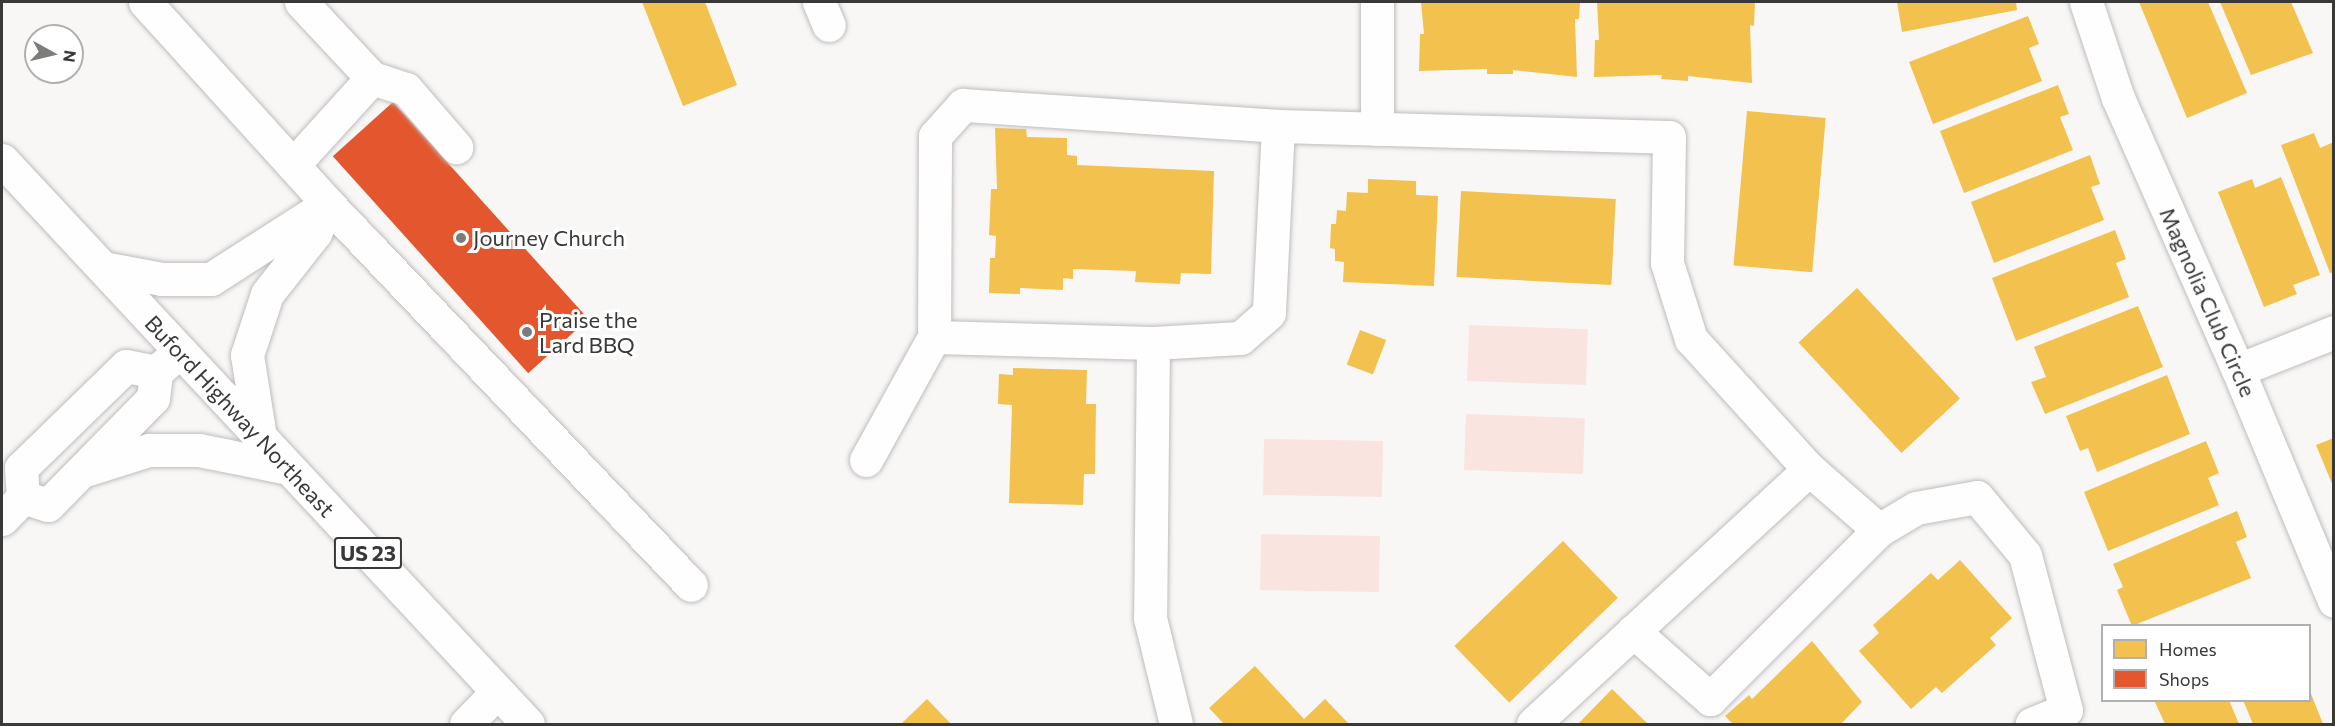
<!DOCTYPE html>
<style>
body{margin:0}
#map{position:relative;width:2335px;height:726px;overflow:hidden;background:#f9f7f6;font-family:Commissioner,sans-serif}
div>[style]{position:absolute}
.green>*{inset:0;background:#f9e4e0;transform-origin:0 0}
.homes>*{inset:0;background:#f2c14e;transform-origin:0 0}
.shops>*{inset:0;background:#e4572e;transform-origin:0 0}
.roads{filter:drop-shadow(0 0 2px #bfbdbc) drop-shadow(0 0 2px #bfbdbc)}
.minor>*{height:33px;margin:-16.5px;padding:0 16.5px;transform-origin:16.5px;border-radius:16.5px;background:#fefefe}
.major>*{height:33px;margin:-16.5px;padding:0 16.5px;transform-origin:16.5px;border-radius:16.5px;background:#fefefe}
.dots>*{width:16px;height:16px;translate:-50% -50%;box-sizing:border-box;border:3px solid #fff;border-radius:50%}
span{translate:-50% -50%;white-space:nowrap;text-align:center;line-height:1.15;-webkit-text-stroke:6px #fff;paint-order:stroke}
.shield-label span{padding:2px 4px;background:#fff;border:2px solid;border-radius:4px;-webkit-text-stroke-width:0}
.shield-label{font-size:21px;color:#3a3939;font-weight:700}
.poi-label{font-size:22px;color:#3a3939}
.left{translate:0 -50%;text-align:left}
.street-label{font-size:22px;color:#3a3939}
.frame{position:absolute;inset:0;border:3px solid #3a3939;pointer-events:none}
.legend{position:absolute;left:2101px;top:624px;width:210px;height:78px;box-sizing:border-box;background:#fff;border:2px solid #b0b0b0;margin:0;padding:8px 10px;list-style:none;font-size:18px;color:#3a3939}
.legend li{display:flex;align-items:center;gap:12px;height:30px}
.legend b{width:30px;border:2px solid #b0b0b0}
.north{position:absolute;left:24px;top:24px;width:60px;height:60px;box-sizing:border-box;background:#fff;border:2px solid #b0b0b0;border-radius:50%;rotate:98deg;font-size:16px;font-weight:700;line-height:24px;text-align:center;color:#3a3939}
.north::after{content:'';display:block;margin:auto;width:21px;height:27px;background:#7d7c7b;clip-path:polygon(50% 0,100% 100%,50% 72%,0 100%)}
</style>
<div id="map">
<div class="green">
<div style="left:1469px;top:325px;width:119px;height:56px;rotate:2deg"></div>
<div style="left:1466px;top:414px;width:119px;height:56px;rotate:2deg"></div>
<div style="left:1264px;top:439px;width:119px;height:56px;rotate:1deg"></div>
<div style="left:1261px;top:534px;width:119px;height:56px;rotate:1deg"></div>
</div>
<div class="homes">
<div style="clip-path:polygon(642px 2px,705px 2px,737px 85px,683px 106px)"></div>
<div style="clip-path:polygon(1421px 2px,1580px 2px,1579px 19px,1575px 19px,1577px 77px,1513px 70px,1513px 74px,1487px 74px,1487px 69px,1419px 71px,1420px 34px,1424px 34px)"></div>
<div style="clip-path:polygon(1597px 2px,1755px 2px,1754px 26px,1750px 25px,1752px 83px,1688px 76px,1688px 81px,1661px 79px,1662px 75px,1594px 77px,1595px 40px,1599px 40px)"></div>
<div style="clip-path:polygon(1897px 2px,2016px 2px,2017px 10px,1902px 32px)"></div>
<div style="clip-path:polygon(2139px 2px,2208px 2px,2247px 93px,2187px 118px)"></div>
<div style="clip-path:polygon(2220px 2px,2291px 2px,2313px 53px,2251px 75px)"></div>
<div style="clip-path:polygon(2028px 16px,2039px 44px,2029px 48px,2042px 81px,1933px 124px,1909px 62px)"></div>
<div style="clip-path:polygon(2058px 85px,2069px 114px,2060px 117px,2073px 150px,1964px 193px,1940px 131px)"></div>
<div style="left:1747px;top:111px;width:79px;height:155px;rotate:5deg"></div>
<div style="clip-path:polygon(995px 128px,1026px 129px,1027px 137px,1067px 138px,1067px 155px,1077px 156px,1077px 165px,1214px 171px,1211px 274px,1181px 273px,1180px 284px,1135px 282px,1136px 271px,1073px 269px,1073px 279px,1063px 278px,1063px 290px,1020px 288px,1020px 294px,989px 293px,990px 258px,995px 258px,996px 236px,989px 235px,991px 189px,997px 189px)"></div>
<div style="clip-path:polygon(2314px 133px,2320px 148px,2334px 142px,2334px 272px,2330px 273px,2281px 145px)"></div>
<div style="clip-path:polygon(2090px 155px,2100px 184px,2091px 187px,2104px 220px,1994px 263px,1971px 202px)"></div>
<div style="clip-path:polygon(2281px 177px,2320px 275px,2293px 285px,2297px 294px,2264px 307px,2218px 192px,2252px 179px,2255px 188px)"></div>
<div style="clip-path:polygon(1368px 179px,1416px 181px,1416px 195px,1438px 196px,1434px 286px,1343px 282px,1344px 262px,1335px 261px,1335px 249px,1330px 248px,1331px 224px,1336px 224px,1337px 210px,1346px 211px,1347px 192px,1368px 193px)"></div>
<div style="left:1461px;top:191px;width:155px;height:86px;rotate:3deg"></div>
<div style="clip-path:polygon(2115px 230px,2126px 259px,2116px 263px,2129px 297px,2016px 341px,1992px 278px)"></div>
<div style="left:1857px;top:288px;width:151px;height:80px;rotate:47deg"></div>
<div style="clip-path:polygon(2138px 306px,2163px 367px,2045px 414px,2031px 382px,2046px 377px,2034px 347px)"></div>
<div style="left:1360px;top:330px;width:28px;height:37px;rotate:21deg"></div>
<div style="clip-path:polygon(1013px 368px,1087px 370px,1086px 404px,1096px 404px,1095px 474px,1084px 474px,1083px 505px,1009px 503px,1012px 405px,998px 404px,999px 374px,1013px 375px)"></div>
<div style="clip-path:polygon(2167px 375px,2190px 434px,2097px 472px,2088px 448px,2080px 451px,2066px 416px)"></div>
<div style="clip-path:polygon(2334px 438px,2334px 486px,2333px 486px,2316px 445px)"></div>
<div style="clip-path:polygon(2206px 441px,2219px 473px,2208px 478px,2219px 505px,2108px 551px,2084px 492px)"></div>
<div style="clip-path:polygon(2237px 511px,2247px 537px,2236px 542px,2251px 578px,2132px 626px,2117px 590px,2123px 587px,2113px 564px)"></div>
<div style="left:1563px;top:541px;width:79px;height:151px;rotate:46deg"></div>
<div style="clip-path:polygon(1960px 560px,2012px 618px,1990px 638px,1996px 645px,1942px 693px,1936px 687px,1911px 709px,1859px 651px,1879px 633px,1873px 625px,1931px 573px,1938px 580px)"></div>
<div style="clip-path:polygon(1812px 641px,1862px 702px,1841px 724px,1733px 724px,1725px 716px,1749px 695px,1752px 699px)"></div>
<div style="clip-path:polygon(1255px 666px,1304px 719px,1325px 699px,1349px 724px,1224px 724px,1209px 708px)"></div>
<div style="clip-path:polygon(1612px 689px,1648px 724px,1578px 724px)"></div>
<div style="clip-path:polygon(2310px 691px,2323px 724px,2253px 724px,2243px 700px,2310px 700px)"></div>
<div style="clip-path:polygon(927px 699px,951px 724px,901px 724px)"></div>
<div style="clip-path:polygon(2154px 700px,2229px 700px,2239px 724px,2165px 724px)"></div>
</div>
<div class="shops">
<div style="left:393px;top:102px;width:292px;height:81px;rotate:48deg"></div>
</div>
<div class="roads">
<div class="minor">
<div style="left:145px;top:2px;width:273px;rotate:47.8deg"></div>
<div style="left:328px;top:204px;width:526px;rotate:46.39deg"></div>
<div style="left:301px;top:2px;width:104px;rotate:46.9deg"></div>
<div style="left:819px;top:2px;width:25px;rotate:67deg"></div>
<div style="left:2086px;top:2px;width:101px;rotate:71.6deg"></div>
<div style="left:2118px;top:98px;width:297px;rotate:66.2deg"></div>
<div style="left:2238px;top:370px;width:250px;rotate:67.4deg"></div>
<div style="left:1278px;top:126px;width:391px;rotate:1.6deg"></div>
<div style="left:1669px;top:137px;width:126px;rotate:90.9deg"></div>
<div style="left:1667px;top:263px;width:80px;rotate:72.5deg"></div>
<div style="left:1691px;top:339px;width:176px;rotate:47.8deg"></div>
<div style="left:1377px;top:129px;width:127px;rotate:-90deg"></div>
<div style="left:293px;top:165px;width:118px;rotate:-47.8deg"></div>
<div style="left:372px;top:78px;width:36px;rotate:18deg"></div>
<div style="left:406px;top:89px;width:77px;rotate:49.2deg"></div>
<div style="left:103px;top:268px;width:60px;rotate:10.6deg"></div>
<div style="left:162px;top:279px;width:49px"></div>
<div style="left:211px;top:279px;width:139px;rotate:-32.7deg"></div>
<div style="left:934px;top:337px;width:219px;rotate:1.6deg"></div>
<div style="left:2238px;top:370px;width:103px;rotate:-21.6deg"></div>
<div style="left:260px;top:437px;width:83px;rotate:-99deg"></div>
<div style="left:247px;top:355px;width:64px;rotate:-71.8deg"></div>
<div style="left:267px;top:294px;width:78px;rotate:-51.8deg"></div>
<div style="left:315px;top:233px;width:32px;rotate:-66deg"></div>
<div style="left:866px;top:460px;width:141px;rotate:-61.1deg"></div>
<div style="left:934px;top:337px;width:201px;rotate:-89.7deg"></div>
<div style="left:935px;top:136px;width:42px;rotate:-47.9deg"></div>
<div style="left:963px;top:105px;width:316px;rotate:3.8deg"></div>
<div style="left:1278px;top:126px;width:187px;rotate:92.8deg"></div>
<div style="left:1269px;top:313px;width:38px;rotate:139deg"></div>
<div style="left:1240px;top:338px;width:87px;rotate:176.7deg"></div>
<div style="left:1153px;top:343px;width:275px;rotate:90.6deg"></div>
<div style="left:1150px;top:618px;width:109px;rotate:76.2deg"></div>
<div style="left:23px;top:497px;width:26px;rotate:18deg"></div>
<div style="left:48px;top:505px;width:150px;rotate:-45.5deg"></div>
<div style="left:153px;top:398px;width:26px;rotate:-83deg"></div>
<div style="left:156px;top:372px;width:32px;rotate:-41deg"></div>
<div style="left:23px;top:497px;width:29px;rotate:-94deg"></div>
<div style="left:21px;top:468px;width:146px;rotate:-44.2deg"></div>
<div style="left:126px;top:366px;width:31px;rotate:11deg"></div>
<div style="left:2px;top:519px;width:30px;rotate:-46deg"></div>
<div style="left:1633px;top:631px;width:103px;rotate:41.4deg"></div>
<div style="left:1710px;top:699px;width:239px;rotate:-45deg"></div>
<div style="left:466px;top:724px;width:45px;rotate:-45.9deg"></div>
<div style="left:1533px;top:724px;width:376px;rotate:-42.7deg"></div>
<div style="left:1809px;top:469px;width:93px;rotate:41.1deg"></div>
<div style="left:1879px;top:530px;width:43px;rotate:-30.7deg"></div>
<div style="left:1916px;top:508px;width:62px;rotate:-10.2deg"></div>
<div style="left:1977px;top:497px;width:75px;rotate:50.4deg"></div>
<div style="left:2025px;top:555px;width:160px;rotate:75.2deg"></div>
<div style="left:2066px;top:710px;width:37px;rotate:158deg"></div>
</div>
<div class="major">
<div style="left:2px;top:160px;width:771px;rotate:47deg"></div>
<div style="left:82px;top:471px;width:70px;rotate:-17.4deg"></div>
<div style="left:149px;top:450px;width:50px"></div>
<div style="left:199px;top:450px;width:91px;rotate:11.4deg"></div>
</div>
</div>
<div class="dots">
<div style="left:461px;top:238px;background:#7d7c7b"></div>
<div style="left:527px;top:332px;background:#7d7c7b"></div>
</div>
<div class="shield-label">
<span style="left:368px;top:553px">US 23</span>
</div>
<div class="poi-label">
<span class="left" style="left:473px;top:238px">Journey Church</span>
<span class="left" style="left:539px;top:332px">Praise the<br>Lard BBQ</span>
</div>
<div class="street-label">
<span style="left:2208px;top:302px;rotate:66deg">Magnolia Club Circle</span>
<span style="left:240px;top:416px;rotate:47deg">Buford Highway Northeast</span>
</div>
<div class="frame"></div>
<ul class="legend">
<li><b style="height:16px;background:#f2c14e"></b>Homes</li>
<li><b style="height:16px;background:#e4572e"></b>Shops</li>
</ul>
<div class="north">N</div>
</div>
